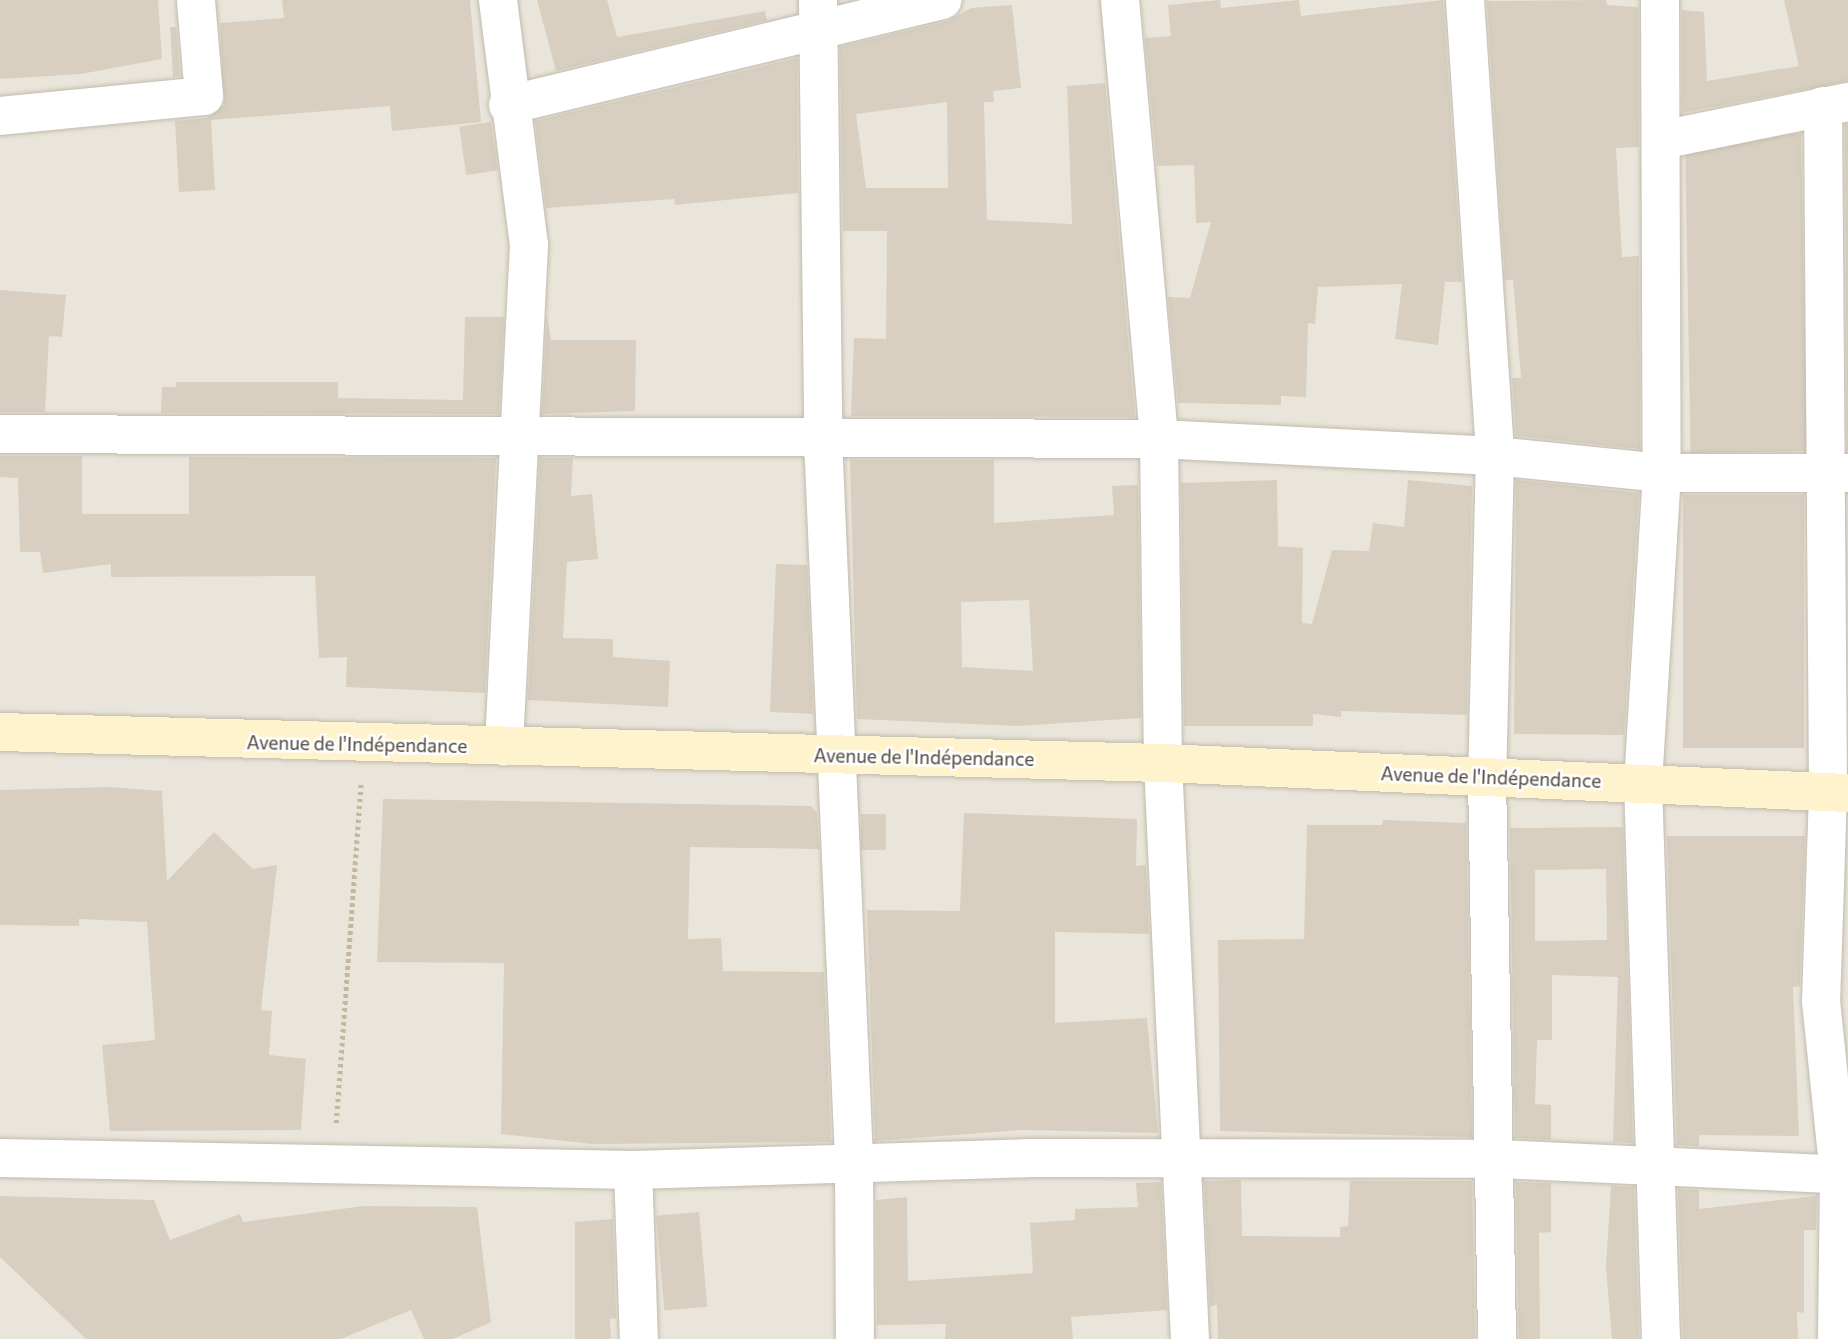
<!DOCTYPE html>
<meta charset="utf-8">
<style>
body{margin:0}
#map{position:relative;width:1848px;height:1339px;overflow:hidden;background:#f6f3ec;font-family:Commissioner,sans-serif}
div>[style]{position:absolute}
.residential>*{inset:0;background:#eae5da;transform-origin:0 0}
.building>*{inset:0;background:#d8cfc1;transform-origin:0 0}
.path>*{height:4.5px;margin-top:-2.25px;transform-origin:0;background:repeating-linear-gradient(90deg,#c4b79f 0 3.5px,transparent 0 7px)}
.roads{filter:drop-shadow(0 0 2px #c2bbae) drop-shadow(0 0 2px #c2bbae)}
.street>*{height:38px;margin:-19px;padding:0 19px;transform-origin:19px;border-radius:19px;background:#fff}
.secondary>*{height:38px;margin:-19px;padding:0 19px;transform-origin:19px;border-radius:19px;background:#fff3cd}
span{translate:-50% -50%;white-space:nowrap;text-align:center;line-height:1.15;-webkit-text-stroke:5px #fff;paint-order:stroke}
.street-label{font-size:19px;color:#4b4439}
</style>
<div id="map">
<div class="residential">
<div style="left:0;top:0;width:1848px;height:1339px"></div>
</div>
<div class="building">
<div style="clip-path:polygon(0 0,158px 0,162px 59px,81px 74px,0 79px)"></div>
<div style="clip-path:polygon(282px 0,470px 0,481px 122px,392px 131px,390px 106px,211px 120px,215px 190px,179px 192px,175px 121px,207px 118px,224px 105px,220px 23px,284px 18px)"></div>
<div style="clip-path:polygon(537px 0,607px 0,617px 37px,765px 11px,767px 20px,556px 71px)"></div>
<div style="clip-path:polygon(1220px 0,1221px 8px,1299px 0,1301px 16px,1443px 0,1462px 282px,1445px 282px,1438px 345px,1395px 339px,1402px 284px,1318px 287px,1315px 324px,1308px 323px,1306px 397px,1281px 396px,1281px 405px,1178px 403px,1168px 297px,1190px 298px,1211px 222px,1196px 223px,1194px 165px,1157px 166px,1145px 38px,1171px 36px,1168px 5px)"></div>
<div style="clip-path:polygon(1606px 0,1607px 5px,1638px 7px,1639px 147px,1616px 148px,1622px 257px,1639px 256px,1640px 449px,1516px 436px,1512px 378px,1521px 378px,1513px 280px,1505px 280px,1487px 1px)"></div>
<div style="clip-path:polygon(1784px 0,1848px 0,1848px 81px,1682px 113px,1682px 10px,1704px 12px,1707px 81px,1799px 66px)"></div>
<div style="clip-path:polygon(evenodd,1012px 5px,1021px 88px,993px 91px,994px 102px,984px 102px,987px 220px,1072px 224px,1067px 86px,1105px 83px,1135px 417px,851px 416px,854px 338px,886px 339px,887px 231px,843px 231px,840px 47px,948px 21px,971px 8px,1012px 5px,947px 102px,948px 188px,866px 188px,856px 114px,947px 102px)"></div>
<div style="clip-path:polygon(170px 27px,176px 27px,180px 76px,173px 77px)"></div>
<div style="clip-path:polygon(797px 58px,798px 193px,675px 205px,674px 199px,546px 208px,535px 121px)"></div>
<div style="left:491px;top:122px;width:49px;height:32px;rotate:82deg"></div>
<div style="clip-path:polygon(1848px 124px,1848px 451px,1847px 451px,1845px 125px)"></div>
<div style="left:1801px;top:134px;width:317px;height:116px;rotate:89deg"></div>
<div style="clip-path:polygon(0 290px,66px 295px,62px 337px,49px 336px,45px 412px,0 412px)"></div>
<div style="clip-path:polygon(547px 316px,551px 340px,636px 340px,635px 411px,542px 414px)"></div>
<div style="clip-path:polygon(465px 317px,504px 317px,499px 414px,161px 413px,162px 387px,176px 387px,176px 382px,338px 382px,338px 398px,463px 400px)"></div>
<div style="clip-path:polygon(0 456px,82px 456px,82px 514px,189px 514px,189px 457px,496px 458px,485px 693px,346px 687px,347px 657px,319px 658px,315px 576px,111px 577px,111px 564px,43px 573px,40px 552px,20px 552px,18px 478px,0 477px)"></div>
<div style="clip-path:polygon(540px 458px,573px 458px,571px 496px,592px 494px,598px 559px,567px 562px,563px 638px,613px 639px,613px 657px,670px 661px,668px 707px,528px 700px)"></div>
<div style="clip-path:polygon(evenodd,850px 460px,994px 460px,994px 523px,1114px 515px,1112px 486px,1138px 485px,1141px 718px,1018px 726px,857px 719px,850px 460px,1029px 600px,1033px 671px,962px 667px,961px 602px,1029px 600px)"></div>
<div style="clip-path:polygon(1277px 480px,1278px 546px,1303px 548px,1302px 623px,1312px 624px,1332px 550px,1369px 551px,1373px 523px,1404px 527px,1408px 480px,1472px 486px,1467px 715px,1341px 711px,1341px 717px,1313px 714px,1313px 726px,1184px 726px,1181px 483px)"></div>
<div style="clip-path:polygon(1516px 480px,1639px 493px,1624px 735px,1514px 734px)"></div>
<div style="left:1683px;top:495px;width:121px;height:253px"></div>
<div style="clip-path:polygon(776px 564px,807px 565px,813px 714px,770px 712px)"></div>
<div style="clip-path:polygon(110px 787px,162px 791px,167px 881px,214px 832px,253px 869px,277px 865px,261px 1010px,272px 1011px,269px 1055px,306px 1059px,301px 1130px,110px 1131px,102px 1045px,155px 1040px,147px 922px,79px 919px,79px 926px,0 925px,0 790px)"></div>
<div style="clip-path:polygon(383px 799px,811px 806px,817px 813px,819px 849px,690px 847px,688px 939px,721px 938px,723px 971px,824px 972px,831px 1142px,592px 1144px,501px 1134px,504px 963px,377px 962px)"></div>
<div style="clip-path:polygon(964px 813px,1137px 819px,1136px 866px,1146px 865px,1149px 934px,1055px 932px,1055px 1023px,1147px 1018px,1158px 1133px,1023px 1130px,875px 1141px,867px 910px,960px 911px)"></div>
<div style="left:861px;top:814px;width:25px;height:36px"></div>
<div style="clip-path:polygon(1383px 820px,1466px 823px,1472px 1137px,1220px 1131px,1218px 940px,1304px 939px,1307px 825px,1382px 825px)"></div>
<div style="clip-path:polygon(evenodd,1623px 827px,1633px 1143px,1613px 1142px,1618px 977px,1552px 975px,1552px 1040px,1537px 1040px,1535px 1104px,1551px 1105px,1551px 1140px,1515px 1138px,1510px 828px,1623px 827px,1606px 869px,1607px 940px,1535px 941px,1535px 870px,1606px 869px)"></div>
<div style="clip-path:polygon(1667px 836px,1805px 836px,1800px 986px,1793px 987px,1799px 1136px,1699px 1135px,1699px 1146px,1677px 1145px)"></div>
<div style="clip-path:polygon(1241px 1180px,1242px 1236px,1340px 1237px,1340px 1227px,1348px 1226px,1350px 1181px,1472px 1181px,1475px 1339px,1218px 1339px,1217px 1305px,1210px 1306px,1204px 1181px)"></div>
<div style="clip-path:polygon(1161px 1182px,1167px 1310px,1071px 1317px,1073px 1339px,945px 1339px,946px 1324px,877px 1325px,876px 1200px,907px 1197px,908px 1281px,1033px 1273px,1030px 1223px,1075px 1220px,1075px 1209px,1138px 1207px,1136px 1183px)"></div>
<div style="clip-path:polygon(1516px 1182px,1551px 1183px,1551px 1232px,1539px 1233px,1540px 1339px,1519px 1339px)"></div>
<div style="clip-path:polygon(1611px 1186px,1634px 1187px,1639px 1339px,1612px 1339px,1606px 1267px)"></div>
<div style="clip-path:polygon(1678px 1189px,1699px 1190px,1699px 1209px,1817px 1196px,1816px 1230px,1804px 1230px,1804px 1313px,1797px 1312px,1798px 1339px,1683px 1339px)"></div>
<div style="clip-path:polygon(0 1196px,154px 1200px,170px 1240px,240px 1214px,243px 1222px,364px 1206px,477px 1207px,491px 1322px,453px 1339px,424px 1339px,411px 1310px,341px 1339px,86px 1339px,0 1257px)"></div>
<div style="left:699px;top:1212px;width:95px;height:43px;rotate:85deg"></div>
<div style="clip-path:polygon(613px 1219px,616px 1318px,610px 1319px,611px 1339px,575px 1339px,575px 1222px)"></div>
</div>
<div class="path">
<div style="left:336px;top:1123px;width:342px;rotate:-85.8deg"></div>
</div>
<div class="roads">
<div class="street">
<div style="left:498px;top:0;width:247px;rotate:82.8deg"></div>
<div style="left:529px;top:245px;width:502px;rotate:92.86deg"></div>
<div style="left:818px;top:0;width:438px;rotate:89.3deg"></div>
<div style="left:823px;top:438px;width:724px;rotate:87.54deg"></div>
<div style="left:854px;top:1161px;width:178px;rotate:89.7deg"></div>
<div style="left:1120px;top:0;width:441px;rotate:84.9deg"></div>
<div style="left:1159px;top:439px;width:324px;rotate:89.3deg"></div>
<div style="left:1163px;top:763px;width:577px;rotate:87.32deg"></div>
<div style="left:1465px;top:0;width:457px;rotate:86.2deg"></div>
<div style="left:1495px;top:456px;width:320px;rotate:91.4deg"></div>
<div style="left:1487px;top:776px;width:563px;rotate:88.98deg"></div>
<div style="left:1660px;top:0;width:473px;rotate:89.8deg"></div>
<div style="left:1662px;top:473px;width:311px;rotate:93.5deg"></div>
<div style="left:1643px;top:783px;width:556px;rotate:88.15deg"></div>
<div style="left:508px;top:105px;width:447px;rotate:-13.6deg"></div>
<div style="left:1823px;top:106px;width:687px;rotate:89.58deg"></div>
<div style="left:1828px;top:793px;width:208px;rotate:91.9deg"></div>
<div style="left:1821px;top:1001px;width:175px;rotate:84.1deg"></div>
<div style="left:1839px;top:1175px;width:164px;rotate:90.7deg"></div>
<div style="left:0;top:116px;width:205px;rotate:-5.6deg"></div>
<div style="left:204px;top:96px;width:96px;rotate:-94.8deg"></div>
<div style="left:1666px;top:139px;width:186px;rotate:-11.5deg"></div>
<div style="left:0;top:434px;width:1159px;rotate:0.25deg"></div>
<div style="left:1159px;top:439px;width:336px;rotate:2.9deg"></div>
<div style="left:1495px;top:456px;width:168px;rotate:5.8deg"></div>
<div style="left:1662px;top:473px;width:186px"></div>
<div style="left:0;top:1158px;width:633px;rotate:1.09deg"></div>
<div style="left:633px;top:1170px;width:394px;rotate:-1.7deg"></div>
<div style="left:1027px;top:1158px;width:471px;rotate:0.1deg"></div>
<div style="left:1498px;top:1159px;width:350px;rotate:2.6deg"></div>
<div style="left:633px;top:1170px;width:169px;rotate:88deg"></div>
</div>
<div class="secondary">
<div style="left:0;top:732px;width:1163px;rotate:1.53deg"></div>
<div style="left:1163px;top:763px;width:686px;rotate:2.51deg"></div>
</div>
</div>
<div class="street-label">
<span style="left:357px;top:744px;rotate:1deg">Avenue de l'Indépendance</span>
<span style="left:924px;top:757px;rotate:1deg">Avenue de l'Indépendance</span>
<span style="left:1491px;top:777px;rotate:2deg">Avenue de l'Indépendance</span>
</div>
</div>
